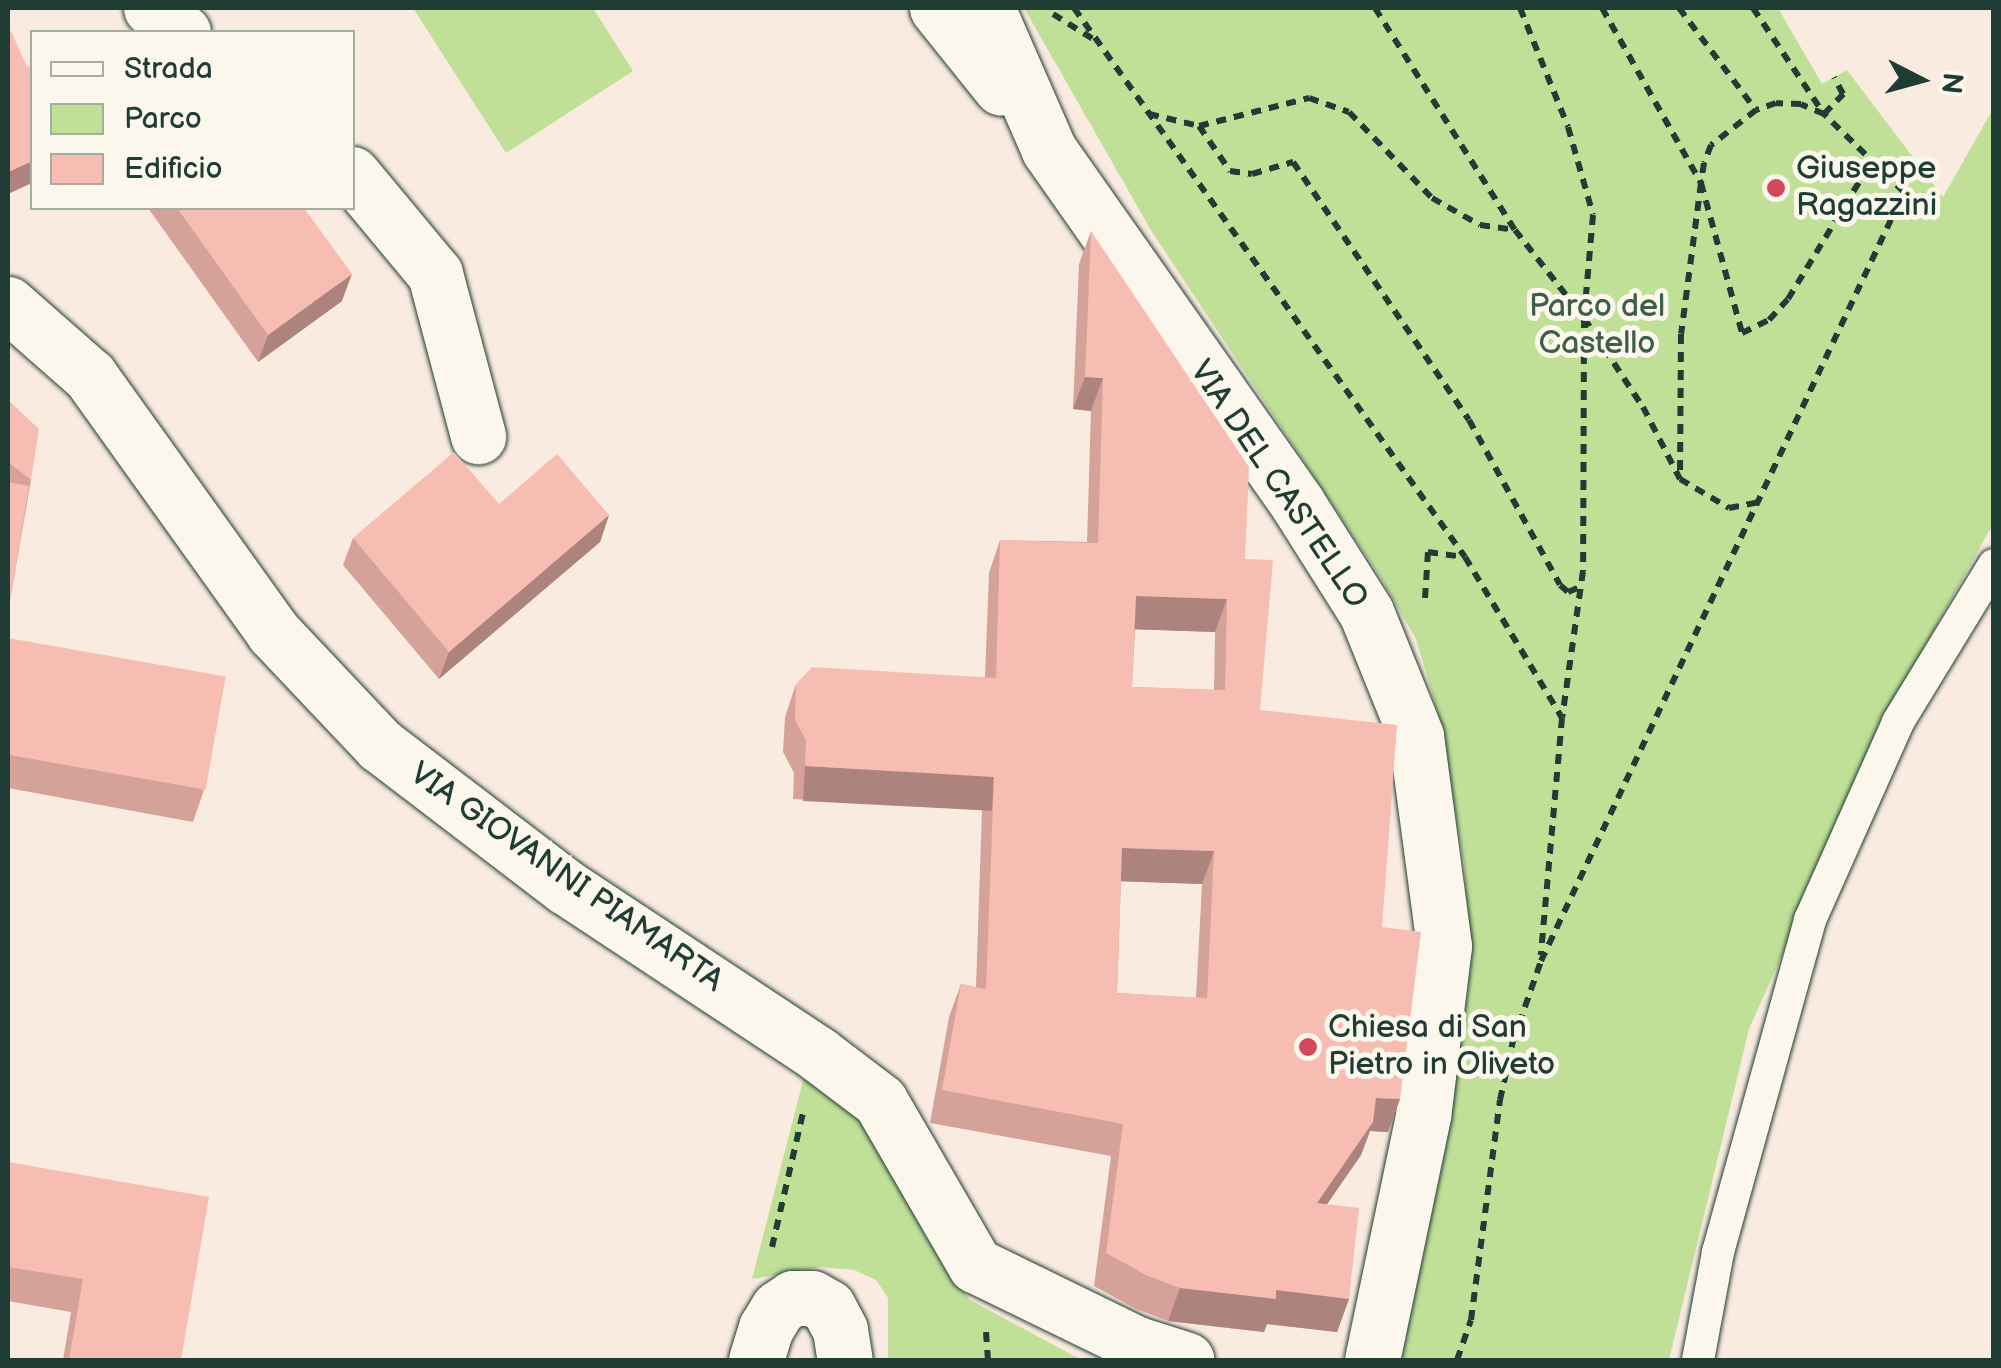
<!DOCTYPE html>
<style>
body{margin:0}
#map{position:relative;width:2001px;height:1368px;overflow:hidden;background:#faebe0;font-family:"Balsamiq Sans",sans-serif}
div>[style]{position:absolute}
.green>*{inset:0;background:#c0e098}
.path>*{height:6px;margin-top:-3px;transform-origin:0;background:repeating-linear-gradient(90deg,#1f3d34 0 10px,transparent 0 18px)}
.roads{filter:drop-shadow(0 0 2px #1f3d34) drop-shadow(0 0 2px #1f3d34)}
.lane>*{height:32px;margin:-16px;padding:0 16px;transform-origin:16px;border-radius:16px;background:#fbf7ec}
.street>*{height:55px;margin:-27.5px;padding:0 27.5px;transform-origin:27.5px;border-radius:27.5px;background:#fbf7ec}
.wall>*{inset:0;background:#d4a299}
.shaded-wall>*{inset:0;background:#ad847d;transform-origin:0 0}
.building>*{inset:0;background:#f7bcb2;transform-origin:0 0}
.dots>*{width:28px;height:28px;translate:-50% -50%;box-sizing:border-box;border:5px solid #fbf7ec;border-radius:50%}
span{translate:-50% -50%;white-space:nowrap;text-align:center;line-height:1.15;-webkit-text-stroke:10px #fbf7ec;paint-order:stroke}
.poi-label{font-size:32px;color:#1f3d34}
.left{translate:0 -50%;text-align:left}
.park-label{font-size:32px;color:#3f5e48}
.street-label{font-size:32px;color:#1f3d34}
.frame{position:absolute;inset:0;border:10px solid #1f3d34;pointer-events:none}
.legend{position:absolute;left:30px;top:30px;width:325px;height:180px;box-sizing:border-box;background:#fbf7ec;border:2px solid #a3ada2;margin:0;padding:12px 18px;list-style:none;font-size:30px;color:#1f3d34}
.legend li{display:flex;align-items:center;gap:20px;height:50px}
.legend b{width:50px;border:2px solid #a3ada2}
.north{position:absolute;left:1871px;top:30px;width:100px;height:100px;-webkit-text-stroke:8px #fbf7ec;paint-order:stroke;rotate:96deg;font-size:28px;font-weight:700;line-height:40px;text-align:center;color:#1f3d34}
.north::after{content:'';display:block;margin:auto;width:35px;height:45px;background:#1f3d34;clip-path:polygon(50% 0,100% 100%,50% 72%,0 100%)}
</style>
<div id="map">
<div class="green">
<div style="clip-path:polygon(413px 8px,593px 8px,633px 71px,506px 153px)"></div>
<div style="clip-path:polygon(1024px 8px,1778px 8px,1822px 84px,1847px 70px,1943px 197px,1993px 109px,1993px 524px,1899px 693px,1749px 1029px,1669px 1360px,1402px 1360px,1467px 996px,1470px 940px,1464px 863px,1438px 713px,1416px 639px,1379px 575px,1152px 232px)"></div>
<div style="clip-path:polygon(806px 1069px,863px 1104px,927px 1238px,970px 1300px,1082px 1360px,888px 1360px,888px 1298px,876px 1280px,854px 1270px,820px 1267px,752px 1279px)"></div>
</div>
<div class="path">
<div style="left:1074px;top:8px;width:674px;rotate:54.54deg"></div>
<div style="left:1465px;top:557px;width:188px;rotate:58.9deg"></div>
<div style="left:1375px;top:8px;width:262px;rotate:57.8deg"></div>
<div style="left:1515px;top:230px;width:112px;rotate:51.9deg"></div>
<div style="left:1584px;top:318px;width:107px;rotate:56.5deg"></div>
<div style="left:1643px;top:407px;width:81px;rotate:62.8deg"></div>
<div style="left:1680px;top:479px;width:57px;rotate:30.6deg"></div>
<div style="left:1729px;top:508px;width:32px;rotate:-11deg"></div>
<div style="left:1520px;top:8px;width:128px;rotate:68deg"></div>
<div style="left:1568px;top:127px;width:91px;rotate:74.1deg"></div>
<div style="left:1593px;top:215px;width:103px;rotate:95deg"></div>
<div style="left:1584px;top:318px;width:253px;rotate:90.2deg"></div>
<div style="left:1583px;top:571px;width:148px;rotate:98.1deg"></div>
<div style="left:1562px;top:718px;width:238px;rotate:95.1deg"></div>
<div style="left:1602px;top:8px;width:201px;rotate:60.5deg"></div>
<div style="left:1701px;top:183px;width:152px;rotate:97.5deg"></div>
<div style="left:1681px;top:334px;width:144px;rotate:90.4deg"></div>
<div style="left:1679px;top:8px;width:128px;rotate:53deg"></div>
<div style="left:1753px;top:8px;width:128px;rotate:56.2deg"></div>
<div style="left:1824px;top:114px;width:28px;rotate:-46deg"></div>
<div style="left:1843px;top:94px;width:19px;rotate:-118deg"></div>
<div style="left:1053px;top:14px;width:47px;rotate:32deg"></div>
<div style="left:1149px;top:114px;width:51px;rotate:13.5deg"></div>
<div style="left:1199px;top:126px;width:55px;rotate:55.4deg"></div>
<div style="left:1230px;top:171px;width:22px;rotate:8deg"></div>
<div style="left:1252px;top:174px;width:43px;rotate:-16.3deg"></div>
<div style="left:1293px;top:162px;width:312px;rotate:55.7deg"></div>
<div style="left:1469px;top:420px;width:188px;rotate:61.1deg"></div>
<div style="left:1560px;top:585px;width:11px;rotate:41deg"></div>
<div style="left:1568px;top:592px;width:13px;rotate:-23deg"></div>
<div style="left:1199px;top:126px;width:114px;rotate:-14.3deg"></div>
<div style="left:1309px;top:98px;width:42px;rotate:19.3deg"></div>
<div style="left:1349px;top:112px;width:120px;rotate:46deg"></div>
<div style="left:1432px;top:198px;width:55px;rotate:29.4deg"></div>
<div style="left:1480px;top:225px;width:35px;rotate:8deg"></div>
<div style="left:1425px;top:598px;width:46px;rotate:-86.3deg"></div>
<div style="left:1428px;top:552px;width:35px;rotate:8deg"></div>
<div style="left:772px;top:1247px;width:138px;rotate:-77deg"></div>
<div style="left:986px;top:1332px;width:28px;rotate:86deg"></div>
<div style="left:1457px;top:1360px;width:42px;rotate:-70.7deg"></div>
<div style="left:1471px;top:1320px;width:222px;rotate:-82.5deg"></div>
<div style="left:1500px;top:1100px;width:60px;rotate:-77.6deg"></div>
<div style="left:1513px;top:1041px;width:85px;rotate:-70.7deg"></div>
<div style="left:1541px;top:961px;width:850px;rotate:-64.73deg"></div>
<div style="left:1904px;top:192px;width:112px;rotate:-135.7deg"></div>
<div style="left:1824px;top:114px;width:25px;rotate:-157deg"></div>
<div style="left:1801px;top:104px;width:25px;rotate:-178deg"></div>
<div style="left:1776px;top:103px;width:21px;rotate:161deg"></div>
<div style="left:1756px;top:110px;width:57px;rotate:142.1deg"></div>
<div style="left:1711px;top:145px;width:19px;rotate:111deg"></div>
<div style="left:1704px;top:163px;width:20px;rotate:99deg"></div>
<div style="left:1701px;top:183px;width:156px;rotate:74.7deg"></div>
<div style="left:1742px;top:333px;width:30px;rotate:-26deg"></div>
<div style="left:1769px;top:320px;width:28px;rotate:-48deg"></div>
<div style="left:1788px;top:299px;width:162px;rotate:-58.7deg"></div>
</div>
<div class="roads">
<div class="lane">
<div style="left:1698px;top:1360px;width:110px;rotate:-79.5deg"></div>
<div style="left:1718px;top:1252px;width:345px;rotate:-74.5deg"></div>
<div style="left:1810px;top:920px;width:217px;rotate:-66deg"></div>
<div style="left:1898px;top:722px;width:184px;rotate:-58.6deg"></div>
</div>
<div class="street">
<div style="left:151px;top:8px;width:40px;rotate:37deg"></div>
<div style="left:937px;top:8px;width:102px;rotate:51.3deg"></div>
<div style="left:987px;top:8px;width:155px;rotate:66.4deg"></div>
<div style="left:1049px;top:150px;width:431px;rotate:54.9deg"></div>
<div style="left:1297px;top:503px;width:129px;rotate:57.7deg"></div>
<div style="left:1366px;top:612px;width:134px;rotate:68deg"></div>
<div style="left:1416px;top:736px;width:212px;rotate:82.4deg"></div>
<div style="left:1444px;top:946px;width:171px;rotate:97deg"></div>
<div style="left:1423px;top:1116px;width:249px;rotate:101.8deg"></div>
<div style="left:352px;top:174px;width:130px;rotate:50.3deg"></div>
<div style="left:435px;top:274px;width:168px;rotate:75.1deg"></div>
<div style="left:8px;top:304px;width:109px;rotate:41.3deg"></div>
<div style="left:90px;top:376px;width:315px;rotate:54.4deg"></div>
<div style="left:273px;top:632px;width:156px;rotate:46.6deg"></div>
<div style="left:380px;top:745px;width:234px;rotate:37.4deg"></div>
<div style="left:566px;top:887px;width:302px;rotate:33.5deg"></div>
<div style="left:818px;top:1054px;width:78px;rotate:37.2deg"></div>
<div style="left:880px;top:1101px;width:190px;rotate:59.9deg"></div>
<div style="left:975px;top:1265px;width:180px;rotate:26deg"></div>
<div style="left:1137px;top:1344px;width:52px;rotate:17.7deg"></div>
<div style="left:756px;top:1360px;width:34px;rotate:-73deg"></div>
<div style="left:766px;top:1328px;width:23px;rotate:-59deg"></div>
<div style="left:778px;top:1308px;width:18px;rotate:-34deg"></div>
<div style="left:793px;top:1298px;width:19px"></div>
<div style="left:812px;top:1298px;width:18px;rotate:29deg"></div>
<div style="left:828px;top:1307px;width:26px;rotate:62deg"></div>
<div style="left:840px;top:1330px;width:30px;rotate:81deg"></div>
</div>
</div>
<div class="wall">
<div style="clip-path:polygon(148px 208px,304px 208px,342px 301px,258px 362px)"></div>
<div style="clip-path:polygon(evenodd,1091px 231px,1245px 559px,1260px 710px,1382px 927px,1400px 1099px,1388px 1132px,1370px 1131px,1361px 1155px,1327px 1204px,1349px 1299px,1337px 1332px,1267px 1324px,1264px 1332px,1168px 1321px,1136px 1309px,1094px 1286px,1111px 1156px,930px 1123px,949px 1017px,961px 984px,976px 987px,982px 810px,793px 799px,794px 773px,783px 752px,785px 717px,796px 684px,985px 677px,989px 573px,1000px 540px,1087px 542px,1091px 411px,1073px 409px,1079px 264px,1091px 231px,1135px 629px,1215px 632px,1214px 690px,1132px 687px,1135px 629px,1091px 231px,1121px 881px,1202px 884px,1196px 998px,1117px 993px,1121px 881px)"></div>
<div style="clip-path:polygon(8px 400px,31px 480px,8px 612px)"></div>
<div style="clip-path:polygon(499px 504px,609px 515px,600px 542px,439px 679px,343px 565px,353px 538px)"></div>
<div style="clip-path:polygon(8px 638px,204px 790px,193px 822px,8px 788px)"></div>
<div style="clip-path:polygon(8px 1162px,181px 1360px,63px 1360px,71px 1312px,8px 1301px)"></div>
</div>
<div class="shaded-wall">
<div style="clip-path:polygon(32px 161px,32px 183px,8px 194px,8px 172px)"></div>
<div style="clip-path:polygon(352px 274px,342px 301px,258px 362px,268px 335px)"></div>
<div style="clip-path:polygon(1085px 377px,1103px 378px,1091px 411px,1073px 409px)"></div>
<div style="clip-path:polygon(609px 515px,600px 542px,439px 679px,449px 652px)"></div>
<div style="clip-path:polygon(1136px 596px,1227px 599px,1215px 632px,1124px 629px)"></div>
<div style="left:805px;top:766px;width:189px;height:35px;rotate:3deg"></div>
<div style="clip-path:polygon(1122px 848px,1214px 851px,1202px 884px,1110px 881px)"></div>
<div style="clip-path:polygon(1376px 1098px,1400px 1099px,1388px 1132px,1370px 1131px,1361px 1155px,1305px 1236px,1317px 1203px)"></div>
<div style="clip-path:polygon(1180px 1288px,1276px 1290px,1349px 1299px,1337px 1332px,1267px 1324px,1264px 1332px,1168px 1321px)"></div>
</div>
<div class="building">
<div style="clip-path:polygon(11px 31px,27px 67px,32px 65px,32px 161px,8px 172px,8px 32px)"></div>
<div style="clip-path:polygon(177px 208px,304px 208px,352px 274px,268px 335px)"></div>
<div style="clip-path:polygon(evenodd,1091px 231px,1249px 467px,1245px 559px,1273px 560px,1260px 710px,1397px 725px,1382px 927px,1421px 932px,1400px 1099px,1376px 1098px,1373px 1122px,1317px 1203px,1359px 1208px,1349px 1299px,1276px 1290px,1276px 1299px,1180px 1288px,1148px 1276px,1106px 1253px,1123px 1124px,942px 1090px,961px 984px,986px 989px,994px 777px,805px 766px,806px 740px,795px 720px,796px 684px,812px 667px,996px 678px,1000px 540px,1098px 543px,1103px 378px,1085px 377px,1091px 231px,1136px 596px,1227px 599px,1225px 690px,1132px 687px,1136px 596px,1091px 231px,1122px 848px,1214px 851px,1207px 998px,1117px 993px,1122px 848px)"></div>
<div style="clip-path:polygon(8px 400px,39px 429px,31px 480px,8px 462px)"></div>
<div style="clip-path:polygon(454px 452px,499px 504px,557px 454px,609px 515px,449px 652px,353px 538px)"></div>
<div style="clip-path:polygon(8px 482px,29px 486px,8px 612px)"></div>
<div style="left:8px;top:638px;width:221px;height:115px;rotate:10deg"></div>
<div style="clip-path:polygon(8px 1162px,209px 1197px,181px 1360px,69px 1360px,83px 1279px,8px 1267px)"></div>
</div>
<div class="dots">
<div style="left:1776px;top:188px;background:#d1495b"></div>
<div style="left:1308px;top:1047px;background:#d1495b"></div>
</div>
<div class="poi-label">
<span class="left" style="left:1796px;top:188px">Giuseppe<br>Ragazzini</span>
<span class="left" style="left:1328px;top:1047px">Chiesa di San<br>Pietro in Oliveto</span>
</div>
<div class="park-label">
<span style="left:1597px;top:326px">Parco del<br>Castello</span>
</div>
<div class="street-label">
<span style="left:1278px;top:485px;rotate:56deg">VIA DEL CASTELLO</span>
<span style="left:566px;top:878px;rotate:35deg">VIA GIOVANNI PIAMARTA</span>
</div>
<div class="frame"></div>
<ul class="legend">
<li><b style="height:12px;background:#fbf7ec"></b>Strada</li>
<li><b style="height:28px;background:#c0e098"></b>Parco</li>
<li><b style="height:28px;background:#f7bcb2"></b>Edificio</li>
</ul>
<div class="north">N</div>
</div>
